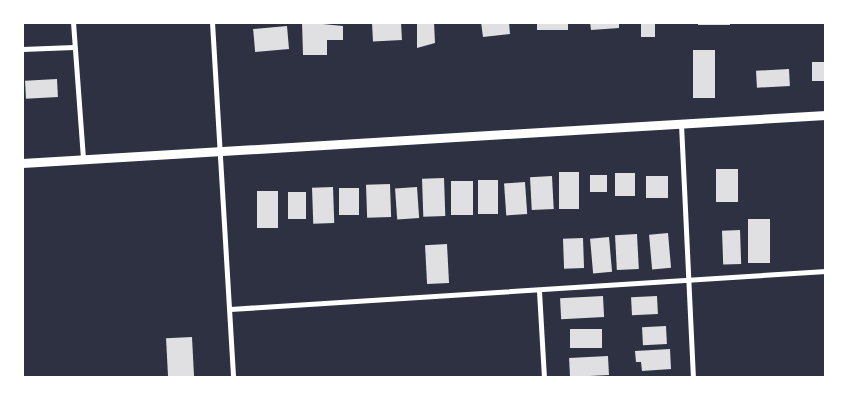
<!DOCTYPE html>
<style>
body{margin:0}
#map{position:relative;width:848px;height:400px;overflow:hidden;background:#2d3142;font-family:"Times New Roman",serif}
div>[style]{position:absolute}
.building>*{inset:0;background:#e0e0e3;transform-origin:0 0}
.minor>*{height:5px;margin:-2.5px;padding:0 2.5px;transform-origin:2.5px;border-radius:2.5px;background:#fff}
.tertiary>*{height:9px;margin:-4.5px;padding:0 4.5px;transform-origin:4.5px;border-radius:4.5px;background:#fff}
span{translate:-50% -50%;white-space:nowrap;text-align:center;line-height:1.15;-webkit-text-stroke:5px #fff;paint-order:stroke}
.frame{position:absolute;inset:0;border:24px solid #fff;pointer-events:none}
</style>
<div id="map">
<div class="building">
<div style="clip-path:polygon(302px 22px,343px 26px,343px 40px,327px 40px,327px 55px,303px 55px)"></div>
<div style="left:401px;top:22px;width:18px;height:29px;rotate:87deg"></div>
<div style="clip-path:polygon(417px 22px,434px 22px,435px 43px,417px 48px)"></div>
<div style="clip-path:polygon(481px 22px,509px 22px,510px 34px,483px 37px)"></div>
<div style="left:537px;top:22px;width:31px;height:8px"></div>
<div style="clip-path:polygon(590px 22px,619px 22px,619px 28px,591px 30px)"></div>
<div style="left:641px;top:22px;width:14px;height:15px"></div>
<div style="left:698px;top:22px;width:32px;height:3px"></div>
<div style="left:287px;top:26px;width:23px;height:34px;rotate:85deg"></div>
<div style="left:693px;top:50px;width:22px;height:48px"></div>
<div style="left:812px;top:62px;width:14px;height:19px"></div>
<div style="left:789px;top:69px;width:17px;height:33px;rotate:87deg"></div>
<div style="left:57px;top:79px;width:18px;height:32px;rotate:87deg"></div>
<div style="left:716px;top:169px;width:22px;height:33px"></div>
<div style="left:579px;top:172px;width:37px;height:20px;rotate:90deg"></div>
<div style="left:615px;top:173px;width:20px;height:23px"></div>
<div style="left:590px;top:175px;width:17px;height:17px"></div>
<div style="left:552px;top:176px;width:33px;height:22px;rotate:87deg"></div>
<div style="left:646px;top:176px;width:22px;height:22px"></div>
<div style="left:444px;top:178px;width:38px;height:22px;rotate:88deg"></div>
<div style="left:478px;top:180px;width:20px;height:34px"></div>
<div style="left:451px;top:181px;width:22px;height:34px"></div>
<div style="left:525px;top:182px;width:32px;height:21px;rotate:86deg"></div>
<div style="left:390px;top:184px;width:33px;height:24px;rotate:88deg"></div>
<div style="left:333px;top:187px;width:36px;height:21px;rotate:88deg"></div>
<div style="left:417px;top:187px;width:31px;height:22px;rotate:86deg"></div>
<div style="left:339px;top:188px;width:20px;height:27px"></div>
<div style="left:257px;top:191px;width:21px;height:37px"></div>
<div style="left:288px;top:192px;width:18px;height:27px"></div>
<div style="left:748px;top:219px;width:22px;height:44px"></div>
<div style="left:740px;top:230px;width:34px;height:18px;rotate:88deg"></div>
<div style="left:668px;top:233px;width:35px;height:19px;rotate:85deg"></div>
<div style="left:637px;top:234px;width:35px;height:22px;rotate:87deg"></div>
<div style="left:609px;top:237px;width:35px;height:19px;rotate:85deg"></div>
<div style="left:583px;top:238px;width:30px;height:20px;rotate:88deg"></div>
<div style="left:447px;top:244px;width:39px;height:22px;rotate:87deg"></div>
<div style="left:603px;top:296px;width:21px;height:43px;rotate:87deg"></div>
<div style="left:657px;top:296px;width:18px;height:26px;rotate:87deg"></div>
<div style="left:666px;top:326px;width:18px;height:24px;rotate:87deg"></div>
<div style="left:570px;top:329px;width:32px;height:19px"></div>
<div style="left:192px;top:337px;width:40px;height:26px;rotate:87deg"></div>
<div style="clip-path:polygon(670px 349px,671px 369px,642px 371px,641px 362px,636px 362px,635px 351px)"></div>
<div style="left:608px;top:356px;width:19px;height:39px;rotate:87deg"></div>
</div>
<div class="minor">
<div style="left:73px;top:22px;width:135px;rotate:85.8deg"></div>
<div style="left:212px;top:22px;width:357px;rotate:86.6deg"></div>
<div style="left:22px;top:49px;width:52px;rotate:-2.2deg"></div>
<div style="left:681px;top:124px;width:254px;rotate:87.3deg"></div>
<div style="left:539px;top:291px;width:87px;rotate:86.7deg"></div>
<div style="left:230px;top:309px;width:597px;rotate:-3.65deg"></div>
</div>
<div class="tertiary">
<div style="left:22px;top:163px;width:805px;rotate:-3.42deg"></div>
</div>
<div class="frame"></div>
</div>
